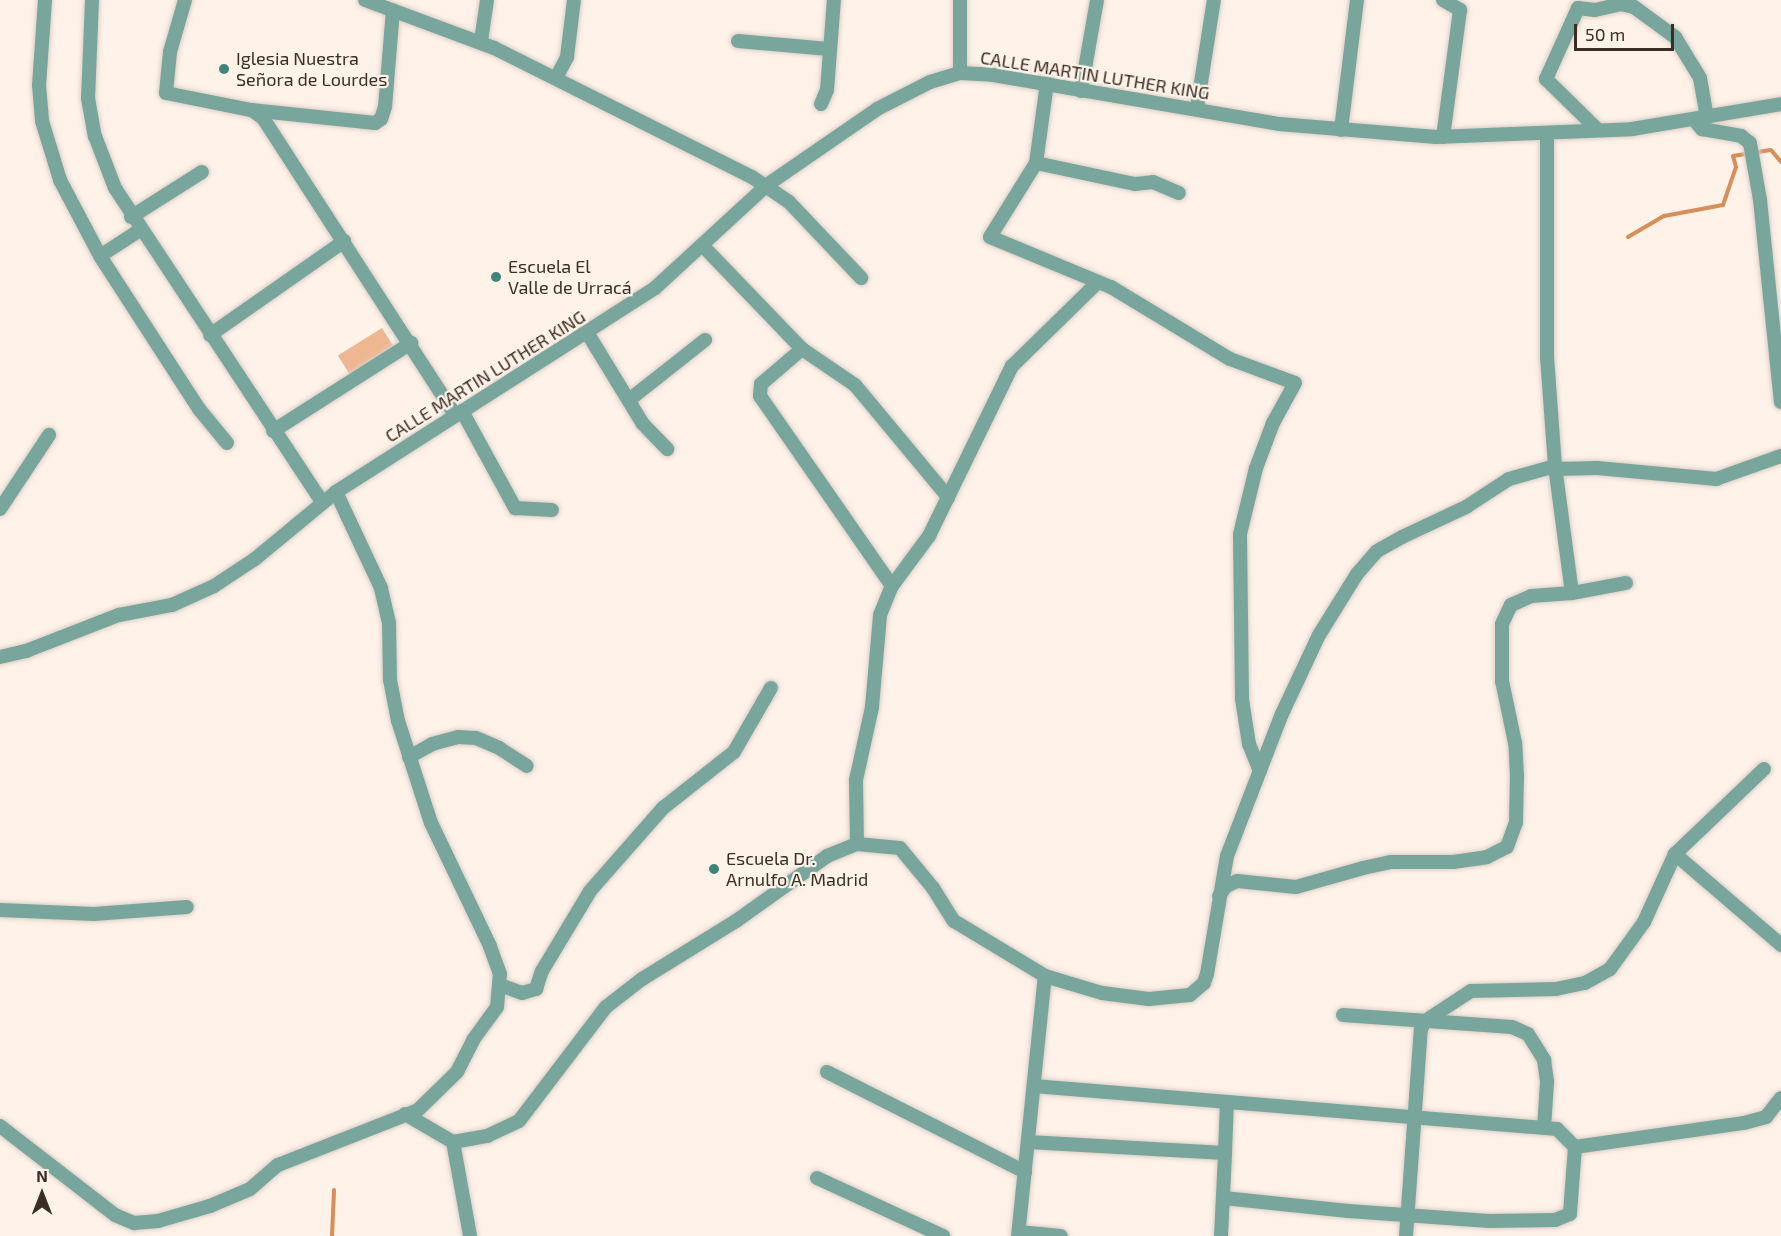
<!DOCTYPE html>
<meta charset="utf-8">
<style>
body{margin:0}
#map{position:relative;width:1781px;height:1236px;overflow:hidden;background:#fff2e9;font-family:"Exo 2",sans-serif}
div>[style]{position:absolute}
.green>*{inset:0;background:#efb791;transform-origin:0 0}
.stream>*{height:4px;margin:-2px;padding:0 2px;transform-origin:2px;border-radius:2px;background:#d78e58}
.roads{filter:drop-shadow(0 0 2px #dbcfc6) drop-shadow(0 0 2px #dbcfc6)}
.minor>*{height:14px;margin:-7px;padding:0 7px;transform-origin:7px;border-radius:7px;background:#78a69d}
.dots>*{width:16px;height:16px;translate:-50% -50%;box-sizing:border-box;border:3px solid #fff2e9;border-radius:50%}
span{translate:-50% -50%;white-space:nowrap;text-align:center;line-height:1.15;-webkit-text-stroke:4.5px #fff2e9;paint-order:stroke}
.poi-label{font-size:18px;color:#392d24}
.left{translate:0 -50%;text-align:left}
.street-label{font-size:18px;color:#392d24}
.north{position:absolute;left:12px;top:1164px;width:60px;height:60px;-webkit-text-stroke:4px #fff2e9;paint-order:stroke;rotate:0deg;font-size:16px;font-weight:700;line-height:24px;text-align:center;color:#392d24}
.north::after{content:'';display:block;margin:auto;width:21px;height:27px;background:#392d24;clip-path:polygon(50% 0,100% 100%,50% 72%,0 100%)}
.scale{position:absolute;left:1574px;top:24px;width:100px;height:27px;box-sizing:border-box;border:3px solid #392d24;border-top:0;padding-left:8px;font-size:18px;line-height:21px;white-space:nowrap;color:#392d24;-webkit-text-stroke:4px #fff2e9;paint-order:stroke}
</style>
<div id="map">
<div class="green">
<div style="left:382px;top:328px;width:26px;height:52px;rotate:58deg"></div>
</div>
<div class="stream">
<div style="left:1628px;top:237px;width:42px;rotate:-30.3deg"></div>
<div style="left:1664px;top:216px;width:60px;rotate:-10.6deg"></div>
<div style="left:1723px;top:205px;width:40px;rotate:-71.1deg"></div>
<div style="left:1736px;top:167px;width:11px;rotate:-105deg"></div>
<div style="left:1733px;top:156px;width:38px;rotate:-9deg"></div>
<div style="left:1771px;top:150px;width:16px;rotate:50deg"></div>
<div style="left:332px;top:1236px;width:46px;rotate:-87.5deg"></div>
</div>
<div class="roads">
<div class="minor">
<div style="left:45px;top:0;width:85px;rotate:94deg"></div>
<div style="left:39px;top:85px;width:36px;rotate:85deg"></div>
<div style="left:42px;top:121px;width:62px;rotate:73deg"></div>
<div style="left:60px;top:180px;width:86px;rotate:62.2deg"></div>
<div style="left:100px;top:256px;width:182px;rotate:57.1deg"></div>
<div style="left:199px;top:409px;width:44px;rotate:50.5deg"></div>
<div style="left:92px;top:0;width:98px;rotate:92.3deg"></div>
<div style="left:88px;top:98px;width:39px;rotate:80deg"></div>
<div style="left:95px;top:136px;width:56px;rotate:69deg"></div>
<div style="left:115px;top:188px;width:376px;rotate:56.6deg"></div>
<div style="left:185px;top:0;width:54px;rotate:106.1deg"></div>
<div style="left:170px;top:52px;width:41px;rotate:95.6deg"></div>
<div style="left:166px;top:93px;width:87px;rotate:11.3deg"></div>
<div style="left:251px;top:110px;width:125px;rotate:6deg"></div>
<div style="left:375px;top:123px;width:7px;rotate:-34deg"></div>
<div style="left:381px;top:119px;width:13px;rotate:-72deg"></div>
<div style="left:385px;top:107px;width:97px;rotate:-85.3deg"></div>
<div style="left:365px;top:0;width:138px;rotate:20.4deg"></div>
<div style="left:494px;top:48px;width:288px;rotate:26.6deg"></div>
<div style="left:752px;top:177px;width:45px;rotate:34deg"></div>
<div style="left:789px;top:202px;width:105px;rotate:46.5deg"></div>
<div style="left:1443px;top:0;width:20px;rotate:30deg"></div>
<div style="left:1460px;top:10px;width:128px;rotate:97.6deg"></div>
<div style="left:481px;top:41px;width:41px;rotate:-81.7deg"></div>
<div style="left:738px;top:41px;width:91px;rotate:5deg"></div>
<div style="left:960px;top:73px;width:73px;rotate:-90deg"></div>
<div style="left:556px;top:78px;width:24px;rotate:-62deg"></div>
<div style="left:567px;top:57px;width:57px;rotate:-83deg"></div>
<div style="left:1047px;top:83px;width:81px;rotate:97.8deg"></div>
<div style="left:1036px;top:163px;width:87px;rotate:121.9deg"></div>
<div style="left:990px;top:237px;width:131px;rotate:22.5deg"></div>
<div style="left:1111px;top:287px;width:139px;rotate:31.2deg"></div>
<div style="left:1230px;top:359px;width:69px;rotate:20.3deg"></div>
<div style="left:1295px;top:383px;width:46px;rotate:118.8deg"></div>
<div style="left:1273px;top:423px;width:48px;rotate:110.7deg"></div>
<div style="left:1256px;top:468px;width:68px;rotate:103.6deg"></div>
<div style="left:1240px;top:534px;width:165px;rotate:89.3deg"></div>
<div style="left:1242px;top:699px;width:46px;rotate:81.2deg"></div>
<div style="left:1249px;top:744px;width:29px;rotate:68deg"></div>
<div style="left:1081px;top:91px;width:92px;rotate:-80deg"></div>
<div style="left:821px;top:104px;width:15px;rotate:-67deg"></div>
<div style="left:827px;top:90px;width:90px;rotate:-85.6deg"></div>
<div style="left:1197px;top:108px;width:109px;rotate:-81.1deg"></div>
<div style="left:252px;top:110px;width:14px;rotate:36deg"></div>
<div style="left:263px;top:118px;width:354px;rotate:57.1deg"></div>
<div style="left:1695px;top:121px;width:11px;rotate:49deg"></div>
<div style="left:1702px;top:129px;width:40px;rotate:10deg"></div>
<div style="left:1741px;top:136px;width:11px;rotate:38deg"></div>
<div style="left:1750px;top:143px;width:58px;rotate:80deg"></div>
<div style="left:1760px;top:200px;width:203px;rotate:84.1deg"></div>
<div style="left:1341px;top:130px;width:131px;rotate:-83deg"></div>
<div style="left:1598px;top:130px;width:73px;rotate:-135.6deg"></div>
<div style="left:1546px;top:79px;width:78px;rotate:-65.7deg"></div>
<div style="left:1578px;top:8px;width:17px;rotate:7deg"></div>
<div style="left:1595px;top:10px;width:26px;rotate:-13deg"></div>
<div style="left:1620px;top:4px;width:14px;rotate:12deg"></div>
<div style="left:1634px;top:7px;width:51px;rotate:36.2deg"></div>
<div style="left:1675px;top:37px;width:48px;rotate:58.6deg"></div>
<div style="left:1700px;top:78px;width:40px;rotate:80deg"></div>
<div style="left:1547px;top:133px;width:224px;rotate:90deg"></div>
<div style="left:1547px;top:357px;width:109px;rotate:85.8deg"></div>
<div style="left:1555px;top:466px;width:128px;rotate:82.4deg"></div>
<div style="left:1036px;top:163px;width:101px;rotate:12deg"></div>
<div style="left:1135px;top:184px;width:18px;rotate:-6deg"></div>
<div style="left:1153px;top:182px;width:28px;rotate:23deg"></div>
<div style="left:131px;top:217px;width:84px;rotate:-32.4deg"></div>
<div style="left:702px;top:245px;width:144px;rotate:46.1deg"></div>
<div style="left:802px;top:349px;width:64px;rotate:34.2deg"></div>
<div style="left:855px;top:385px;width:146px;rotate:50.3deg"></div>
<div style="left:100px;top:256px;width:48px;rotate:-33deg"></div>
<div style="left:588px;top:334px;width:105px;rotate:58.6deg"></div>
<div style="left:643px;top:424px;width:35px;rotate:46deg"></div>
<div style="left:210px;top:335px;width:164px;rotate:-35deg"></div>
<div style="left:802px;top:349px;width:54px;rotate:139.5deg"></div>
<div style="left:761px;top:384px;width:12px;rotate:95deg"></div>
<div style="left:760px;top:396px;width:231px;rotate:55.2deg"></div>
<div style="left:629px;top:400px;width:97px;rotate:-38.3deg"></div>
<div style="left:462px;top:411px;width:111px;rotate:61.3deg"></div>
<div style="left:515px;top:508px;width:37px;rotate:3deg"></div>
<div style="left:273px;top:431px;width:164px;rotate:-32.5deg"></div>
<div style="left:1556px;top:469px;width:41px;rotate:-1.4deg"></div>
<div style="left:1597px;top:468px;width:120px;rotate:5.3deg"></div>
<div style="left:1716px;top:479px;width:69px;rotate:-19.5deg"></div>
<div style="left:0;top:509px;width:89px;rotate:-56.5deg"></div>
<div style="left:0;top:657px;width:27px;rotate:-13deg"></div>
<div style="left:26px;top:651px;width:100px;rotate:-21.2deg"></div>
<div style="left:119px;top:615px;width:54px;rotate:-10.7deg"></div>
<div style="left:172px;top:605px;width:46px;rotate:-24.3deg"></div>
<div style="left:214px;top:586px;width:49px;rotate:-33.4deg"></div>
<div style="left:255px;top:559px;width:105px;rotate:-39.6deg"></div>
<div style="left:336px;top:492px;width:379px;rotate:-32.6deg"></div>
<div style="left:655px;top:288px;width:152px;rotate:-42.6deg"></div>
<div style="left:767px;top:185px;width:134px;rotate:-34.6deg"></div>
<div style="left:877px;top:109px;width:59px;rotate:-27deg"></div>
<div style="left:930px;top:82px;width:31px;rotate:-17deg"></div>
<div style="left:960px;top:73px;width:33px;rotate:3deg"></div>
<div style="left:993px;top:75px;width:290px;rotate:9.7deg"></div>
<div style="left:1279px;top:124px;width:158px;rotate:4.7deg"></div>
<div style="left:1436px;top:137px;width:196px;rotate:-2.3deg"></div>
<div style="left:1632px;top:129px;width:151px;rotate:-9.5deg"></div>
<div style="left:409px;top:757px;width:26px;rotate:-29deg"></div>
<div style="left:432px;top:744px;width:27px;rotate:-15deg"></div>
<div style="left:458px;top:737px;width:18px;rotate:3deg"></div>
<div style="left:476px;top:738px;width:25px;rotate:23deg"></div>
<div style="left:499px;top:748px;width:33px;rotate:33deg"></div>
<div style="left:857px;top:844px;width:64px;rotate:-90.9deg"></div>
<div style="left:856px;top:780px;width:75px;rotate:-77.6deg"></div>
<div style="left:872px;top:707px;width:92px;rotate:-85deg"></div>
<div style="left:880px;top:615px;width:31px;rotate:-68deg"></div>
<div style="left:892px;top:586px;width:62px;rotate:-53.5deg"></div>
<div style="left:929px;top:536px;width:189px;rotate:-64deg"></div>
<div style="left:1012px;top:366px;width:120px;rotate:-44.3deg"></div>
<div style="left:1675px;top:854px;width:140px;rotate:40.6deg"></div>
<div style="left:1219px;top:896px;width:12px;rotate:-55deg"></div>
<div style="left:1226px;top:886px;width:12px;rotate:-24deg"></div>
<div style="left:1237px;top:881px;width:59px;rotate:5.8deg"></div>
<div style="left:1296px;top:887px;width:70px;rotate:-15.8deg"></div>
<div style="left:1363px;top:868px;width:29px;rotate:-12deg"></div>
<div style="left:1391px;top:862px;width:62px"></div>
<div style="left:1453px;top:862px;width:34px;rotate:-8deg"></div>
<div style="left:1487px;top:857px;width:22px;rotate:-27deg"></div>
<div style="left:1507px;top:847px;width:27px;rotate:-70deg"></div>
<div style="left:1516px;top:822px;width:46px;rotate:-88.8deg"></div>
<div style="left:1517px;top:776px;width:33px;rotate:-93deg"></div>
<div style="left:1515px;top:743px;width:63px;rotate:-101.8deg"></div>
<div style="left:1502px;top:681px;width:57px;rotate:-90deg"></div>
<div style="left:1502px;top:624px;width:21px;rotate:-65deg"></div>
<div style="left:1511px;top:605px;width:22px;rotate:-24deg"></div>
<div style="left:1531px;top:596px;width:41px;rotate:-4.2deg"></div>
<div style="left:1572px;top:593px;width:55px;rotate:-10.5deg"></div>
<div style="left:0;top:910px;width:94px;rotate:2.4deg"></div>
<div style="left:94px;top:914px;width:93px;rotate:-4.3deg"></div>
<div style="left:500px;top:985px;width:23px;rotate:20deg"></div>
<div style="left:522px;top:993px;width:15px;rotate:-16deg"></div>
<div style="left:536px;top:989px;width:19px;rotate:-72deg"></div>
<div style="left:542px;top:971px;width:93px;rotate:-59deg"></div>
<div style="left:590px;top:891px;width:111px;rotate:-48.7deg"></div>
<div style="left:663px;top:808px;width:90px;rotate:-38.3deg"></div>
<div style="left:734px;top:752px;width:74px;rotate:-60deg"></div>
<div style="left:1343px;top:1015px;width:169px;rotate:4.1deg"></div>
<div style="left:1512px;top:1027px;width:17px;rotate:24deg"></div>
<div style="left:1528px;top:1034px;width:31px;rotate:58deg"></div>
<div style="left:1544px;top:1060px;width:22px;rotate:82deg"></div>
<div style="left:1547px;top:1082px;width:46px;rotate:93.7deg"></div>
<div style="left:827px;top:1072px;width:222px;rotate:26.8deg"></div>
<div style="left:1034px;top:1086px;width:525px;rotate:4.7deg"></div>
<div style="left:1557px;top:1129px;width:25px;rotate:45deg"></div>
<div style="left:1575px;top:1147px;width:67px;rotate:94.3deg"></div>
<div style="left:1570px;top:1214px;width:16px;rotate:158deg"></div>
<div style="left:1555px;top:1220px;width:66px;rotate:179.1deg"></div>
<div style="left:1489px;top:1221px;width:141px;rotate:-175.9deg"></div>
<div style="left:1348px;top:1211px;width:125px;rotate:-174deg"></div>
<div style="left:405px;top:1114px;width:56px;rotate:30.3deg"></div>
<div style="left:453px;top:1142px;width:35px;rotate:-10deg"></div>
<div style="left:487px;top:1136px;width:35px;rotate:-25deg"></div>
<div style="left:519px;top:1121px;width:143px;rotate:-52.7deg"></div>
<div style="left:606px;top:1007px;width:46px;rotate:-37.9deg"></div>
<div style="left:642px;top:979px;width:110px;rotate:-31.7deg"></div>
<div style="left:736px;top:921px;width:112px;rotate:-35.5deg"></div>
<div style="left:827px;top:856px;width:32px;rotate:-22deg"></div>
<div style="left:857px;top:844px;width:43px;rotate:5.3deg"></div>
<div style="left:900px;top:848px;width:52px;rotate:50.5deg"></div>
<div style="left:933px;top:888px;width:39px;rotate:58deg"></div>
<div style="left:954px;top:921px;width:106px;rotate:31.1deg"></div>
<div style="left:1045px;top:976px;width:59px;rotate:16.6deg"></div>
<div style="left:1102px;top:993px;width:47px;rotate:7.3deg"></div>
<div style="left:1149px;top:999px;width:41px;rotate:-5.6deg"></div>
<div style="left:1190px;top:995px;width:18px;rotate:-41deg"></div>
<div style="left:1204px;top:983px;width:9px;rotate:-72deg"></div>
<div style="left:1207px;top:974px;width:120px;rotate:-80.4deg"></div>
<div style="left:1227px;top:856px;width:150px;rotate:-68.9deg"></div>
<div style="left:1281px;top:716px;width:89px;rotate:-64.9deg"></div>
<div style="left:1319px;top:635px;width:72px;rotate:-58.1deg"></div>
<div style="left:1357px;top:574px;width:30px;rotate:-49deg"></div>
<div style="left:1377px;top:551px;width:29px;rotate:-29deg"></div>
<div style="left:1402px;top:537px;width:71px;rotate:-25.1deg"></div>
<div style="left:1466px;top:507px;width:51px;rotate:-33.1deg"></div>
<div style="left:1509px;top:479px;width:48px;rotate:-15.8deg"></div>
<div style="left:0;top:1126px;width:145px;rotate:37.7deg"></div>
<div style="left:115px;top:1215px;width:21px;rotate:23deg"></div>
<div style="left:134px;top:1223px;width:24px;rotate:-5deg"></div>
<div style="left:158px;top:1221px;width:54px;rotate:-16.1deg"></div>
<div style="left:210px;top:1206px;width:43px;rotate:-23deg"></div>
<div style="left:250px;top:1189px;width:37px;rotate:-41deg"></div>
<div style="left:278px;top:1165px;width:150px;rotate:-21.4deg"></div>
<div style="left:418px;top:1110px;width:54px;rotate:-44.3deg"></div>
<div style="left:457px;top:1072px;width:36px;rotate:-63deg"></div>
<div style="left:473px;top:1040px;width:41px;rotate:-54deg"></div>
<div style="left:497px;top:1007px;width:33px;rotate:-85deg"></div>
<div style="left:500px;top:974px;width:30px;rotate:-110deg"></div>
<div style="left:490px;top:946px;width:136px;rotate:-115.6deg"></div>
<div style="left:431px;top:823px;width:107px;rotate:-107.9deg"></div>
<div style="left:398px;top:721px;width:42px;rotate:-101deg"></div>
<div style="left:390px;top:680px;width:57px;rotate:-91deg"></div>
<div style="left:389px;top:623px;width:36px;rotate:-103deg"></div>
<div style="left:381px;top:588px;width:106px;rotate:-115.1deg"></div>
<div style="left:453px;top:1142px;width:96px;rotate:79.7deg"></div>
<div style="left:1028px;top:1142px;width:197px;rotate:3.2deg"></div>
<div style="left:1225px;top:1153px;width:51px;rotate:-87.8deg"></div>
<div style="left:1575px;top:1147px;width:171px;rotate:-8.1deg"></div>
<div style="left:1744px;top:1123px;width:23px;rotate:-15deg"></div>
<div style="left:1766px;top:1117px;width:24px;rotate:-52deg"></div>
<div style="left:817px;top:1178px;width:139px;rotate:24.7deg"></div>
<div style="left:1019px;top:1232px;width:42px;rotate:5.4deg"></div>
<div style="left:1018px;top:1236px;width:261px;rotate:-84.1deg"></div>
<div style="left:1221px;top:1236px;width:83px;rotate:-87.2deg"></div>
<div style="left:1406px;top:1236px;width:208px;rotate:-85.9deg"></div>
<div style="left:1421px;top:1029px;width:9px;rotate:-63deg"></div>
<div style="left:1425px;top:1021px;width:55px;rotate:-33.1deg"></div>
<div style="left:1471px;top:991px;width:85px;rotate:-1.3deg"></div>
<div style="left:1556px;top:989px;width:30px;rotate:-12deg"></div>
<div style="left:1585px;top:983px;width:29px;rotate:-29deg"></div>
<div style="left:1610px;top:969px;width:58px;rotate:-54.1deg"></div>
<div style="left:1644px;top:922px;width:75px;rotate:-65.5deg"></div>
<div style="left:1675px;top:854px;width:123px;rotate:-43.7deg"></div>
</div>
</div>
<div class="dots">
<div style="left:224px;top:69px;background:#3f8478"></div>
<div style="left:496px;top:277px;background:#3f8478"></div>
<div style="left:714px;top:869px;background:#3f8478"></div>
</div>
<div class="poi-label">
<span class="left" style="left:236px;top:69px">Iglesia Nuestra<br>Señora de Lourdes</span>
<span class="left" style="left:508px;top:277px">Escuela El<br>Valle de Urracá</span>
<span class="left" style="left:726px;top:869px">Escuela Dr.<br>Arnulfo A. Madrid</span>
</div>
<div class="street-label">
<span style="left:1095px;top:75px;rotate:9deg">CALLE MARTIN LUTHER KING</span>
<span style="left:485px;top:376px;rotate:-32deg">CALLE MARTIN LUTHER KING</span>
</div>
<div class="north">N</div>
<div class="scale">50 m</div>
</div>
